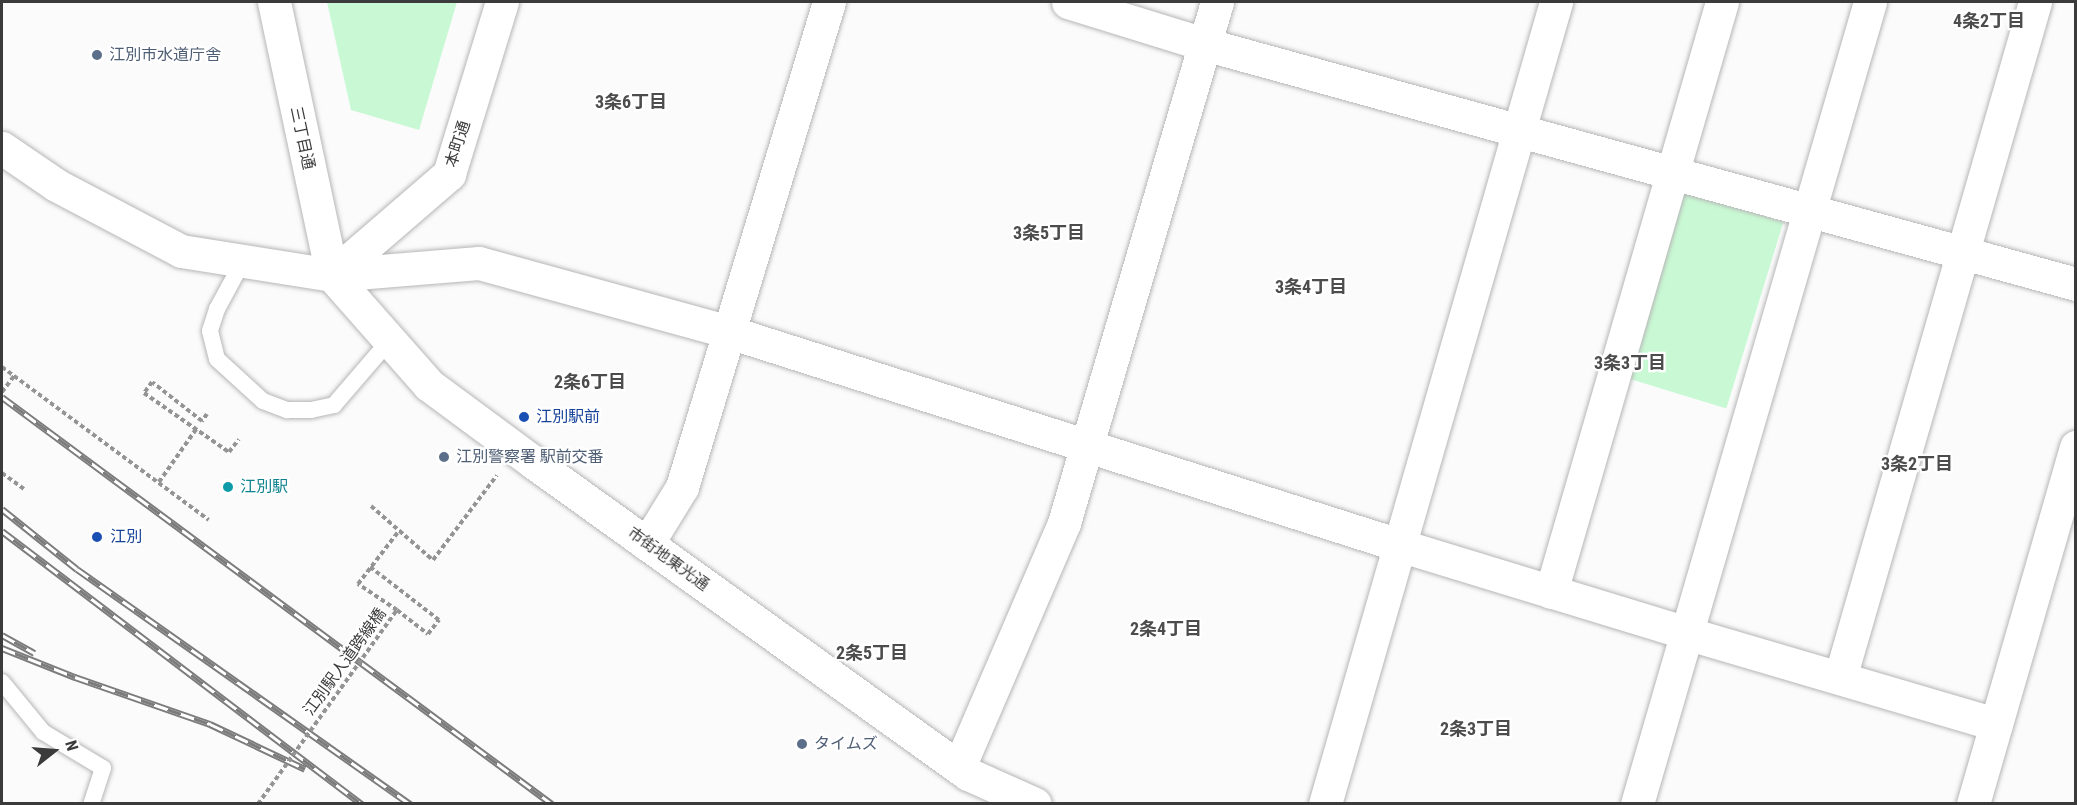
<!DOCTYPE html>
<meta charset="utf-8">
<style>
body{margin:0}
#map{position:relative;width:2077px;height:805px;overflow:hidden;background:#fbfbfc;font-family:"Roboto Condensed","Noto Sans JP",sans-serif}
div>[style]{position:absolute}
.green>*{inset:0;background:#c9f9d4;transform-origin:0 0}
.path>*{height:4px;margin-top:-2px;transform-origin:0;background:repeating-linear-gradient(90deg,#949494 0 4.5px,transparent 0 7.5px)}
.roads{filter:drop-shadow(0 0 2px #b6b6b7) drop-shadow(0 0 2px #b6b6b7)}
.service>*{height:16px;margin:-8px;padding:0 8px;transform-origin:8px;border-radius:8px;background:#fff}
.minor>*{height:33px;margin:-16.5px;padding:0 16.5px;transform-origin:16.5px;border-radius:16.5px;background:#fff}
.tertiary>*{height:33px;margin:-16.5px;padding:0 16.5px;transform-origin:16.5px;border-radius:16.5px;background:#fff}
.rail>*{height:7px;margin-top:-3.5px;transform-origin:0;background:repeating-linear-gradient(90deg,#fff 0 14px,#7c7c7c 0 28px);box-sizing:border-box;border-block:2px solid #7c7c7c}
.path-bridge>*{height:4px;margin-top:-2px;transform-origin:0;background:repeating-linear-gradient(90deg,#949494 0 4.5px,transparent 0 7.5px)}
.dots>*{width:16px;height:16px;translate:-50% -50%;box-sizing:border-box;border:3px solid #fff;border-radius:50%}
span{translate:-50% -50%;white-space:nowrap;text-align:center;line-height:1.15;-webkit-text-stroke:4.5px #fff;paint-order:stroke}
.service-label{font-size:16px;color:#4e5e75}
.left{translate:0 -50%;text-align:left}
.street-label{font-size:16px;color:#3b3b3b}
.transit-label{font-size:16px;color:#164399}
.culture-label{font-size:16px;color:#0d838f}
.neighbourhood-label{font-size:18px;color:#4c4c4d;font-weight:700}
.frame{position:absolute;inset:0;border:3px solid #3b3b3b;pointer-events:none}
.north{position:absolute;left:24px;top:721px;width:60px;height:60px;-webkit-text-stroke:4px #fff;paint-order:stroke;rotate:73deg;font-size:16px;font-weight:700;line-height:24px;text-align:center;color:#3b3b3b}
.north::after{content:'';display:block;margin:auto;width:21px;height:27px;background:#3b3b3b;clip-path:polygon(50% 0,100% 100%,50% 72%,0 100%)}
</style>
<div id="map">
<div class="green">
<div style="clip-path:polygon(327px 2px,457px 2px,419px 130px,351px 110px)"></div>
<div style="left:1682px;top:191px;width:106px;height:195px;rotate:17deg"></div>
</div>
<div class="path">
<div style="left:2px;top:367px;width:257px;rotate:36.5deg"></div>
<div style="left:2px;top:392px;width:20px;rotate:-53deg"></div>
<div style="left:207px;top:414px;width:9px;rotate:126deg"></div>
<div style="left:202px;top:421px;width:63px;rotate:-142deg"></div>
<div style="left:152px;top:382px;width:14px;rotate:126deg"></div>
<div style="left:144px;top:393px;width:103px;rotate:34.8deg"></div>
<div style="left:229px;top:452px;width:16px;rotate:-52deg"></div>
<div style="left:2px;top:473px;width:27px;rotate:36deg"></div>
<div style="left:159px;top:482px;width:66px;rotate:-54.9deg"></div>
<div style="left:371px;top:506px;width:82px;rotate:41.1deg"></div>
<div style="left:433px;top:560px;width:106px;rotate:-53deg"></div>
<div style="left:370px;top:567px;width:15px;rotate:37deg"></div>
<div style="left:397px;top:610px;width:47px;rotate:-146.3deg"></div>
<div style="left:358px;top:584px;width:66px;rotate:-52.4deg"></div>
</div>
<div class="roads">
<div class="service">
<div style="left:243px;top:261px;width:55px;rotate:118.4deg"></div>
<div style="left:217px;top:309px;width:23px;rotate:108deg"></div>
<div style="left:210px;top:331px;width:29px;rotate:76deg"></div>
<div style="left:217px;top:359px;width:62px;rotate:42.4deg"></div>
<div style="left:263px;top:401px;width:26px;rotate:21deg"></div>
<div style="left:287px;top:410px;width:24px"></div>
<div style="left:311px;top:410px;width:24px;rotate:-12deg"></div>
<div style="left:334px;top:405px;width:84px;rotate:-49.3deg"></div>
<div style="left:2px;top:682px;width:65px;rotate:50.6deg"></div>
<div style="left:43px;top:732px;width:70px;rotate:31deg"></div>
<div style="left:103px;top:768px;width:38px;rotate:108deg"></div>
</div>
<div class="minor">
<div style="left:1068px;top:2px;width:142px;rotate:17.2deg"></div>
<div style="left:1204px;top:44px;width:904px;rotate:15.39deg"></div>
<div style="left:2px;top:148px;width:65px;rotate:34.4deg"></div>
<div style="left:56px;top:185px;width:141px;rotate:27.8deg"></div>
<div style="left:181px;top:251px;width:153px;rotate:9deg"></div>
<div style="left:332px;top:275px;width:147px;rotate:-4.7deg"></div>
<div style="left:479px;top:263px;width:259px;rotate:15.4deg"></div>
<div style="left:729px;top:332px;width:703px;rotate:17.64deg"></div>
<div style="left:1399px;top:545px;width:300px;rotate:17deg"></div>
<div style="left:1686px;top:633px;width:323px;rotate:16.4deg"></div>
<div style="left:647px;top:544px;width:67px;rotate:-58.4deg"></div>
<div style="left:682px;top:487px;width:507px;rotate:-73.14deg"></div>
<div style="left:1551px;top:592px;width:614px;rotate:-73.84deg"></div>
<div style="left:1840px;top:678px;width:704px;rotate:-73.91deg"></div>
<div style="left:959px;top:767px;width:266px;rotate:-66.7deg"></div>
<div style="left:1064px;top:523px;width:543px;rotate:-73.63deg"></div>
<div style="left:1325px;top:804px;width:835px;rotate:-73.93deg"></div>
<div style="left:1637px;top:804px;width:835px;rotate:-73.8deg"></div>
<div style="left:1973px;top:804px;width:372px;rotate:-73.9deg"></div>
</div>
<div class="tertiary">
<div style="left:274px;top:2px;width:279px;rotate:78deg"></div>
<div style="left:332px;top:275px;width:147px;rotate:48.6deg"></div>
<div style="left:429px;top:385px;width:129px;rotate:36.5deg"></div>
<div style="left:533px;top:462px;width:535px;rotate:35.65deg"></div>
<div style="left:968px;top:774px;width:73px;rotate:24.1deg"></div>
<div style="left:332px;top:275px;width:155px;rotate:-40.8deg"></div>
<div style="left:449px;top:174px;width:180px;rotate:-72.9deg"></div>
</div>
</div>
<div class="rail">
<div style="left:2px;top:397px;width:684px;rotate:36.5deg"></div>
<div style="left:2px;top:509px;width:96px;rotate:38.7deg"></div>
<div style="left:77px;top:569px;width:408px;rotate:35.2deg"></div>
<div style="left:2px;top:531px;width:452px;rotate:37.2deg"></div>
<div style="left:2px;top:635px;width:37px;rotate:29deg"></div>
<div style="left:2px;top:648px;width:79px;rotate:21.7deg"></div>
<div style="left:75px;top:677px;width:143px;rotate:19.2deg"></div>
<div style="left:210px;top:724px;width:105px;rotate:25.3deg"></div>
</div>
<div class="path-bridge">
<div style="left:258px;top:804px;width:239px;rotate:-54.4deg"></div>
<div style="left:397px;top:610px;width:39px;rotate:38deg"></div>
<div style="left:428px;top:634px;width:18px;rotate:-52deg"></div>
<div style="left:439px;top:620px;width:72px;rotate:-142.3deg"></div>
</div>
<div class="dots">
<div style="left:97px;top:55px;background:#5c6f8a"></div>
<div style="left:524px;top:417px;background:#1a4fb4"></div>
<div style="left:444px;top:457px;background:#5c6f8a"></div>
<div style="left:228px;top:487px;background:#0f9aa8"></div>
<div style="left:97px;top:537px;background:#1a4fb4"></div>
<div style="left:802px;top:744px;background:#5c6f8a"></div>
</div>
<div class="service-label">
<span class="left" style="left:109px;top:55px">江別市水道庁舎</span>
<span class="left" style="left:456px;top:457px">江別警察署 駅前交番</span>
<span class="left" style="left:814px;top:744px">タイムズ</span>
</div>
<div class="street-label">
<span style="left:302px;top:138px;rotate:78deg">三丁目通</span>
<span style="left:458px;top:144px;rotate:-72deg">本町通</span>
<span style="left:668px;top:559px;rotate:36deg">市街地東光通</span>
<span style="left:345px;top:662px;rotate:-54deg">江別駅人道跨線橋</span>
</div>
<div class="transit-label">
<span class="left" style="left:536px;top:417px">江別駅前</span>
<span class="left" style="left:110px;top:537px">江別</span>
</div>
<div class="culture-label">
<span class="left" style="left:240px;top:487px">江別駅</span>
</div>
<div class="neighbourhood-label">
<span style="left:1989px;top:21px">4条2丁目</span>
<span style="left:631px;top:102px">3条6丁目</span>
<span style="left:1049px;top:233px">3条5丁目</span>
<span style="left:1311px;top:287px">3条4丁目</span>
<span style="left:1630px;top:363px">3条3丁目</span>
<span style="left:590px;top:382px">2条6丁目</span>
<span style="left:1917px;top:464px">3条2丁目</span>
<span style="left:1166px;top:629px">2条4丁目</span>
<span style="left:872px;top:653px">2条5丁目</span>
<span style="left:1476px;top:729px">2条3丁目</span>
</div>
<div class="frame"></div>
<div class="north">N</div>
</div>
